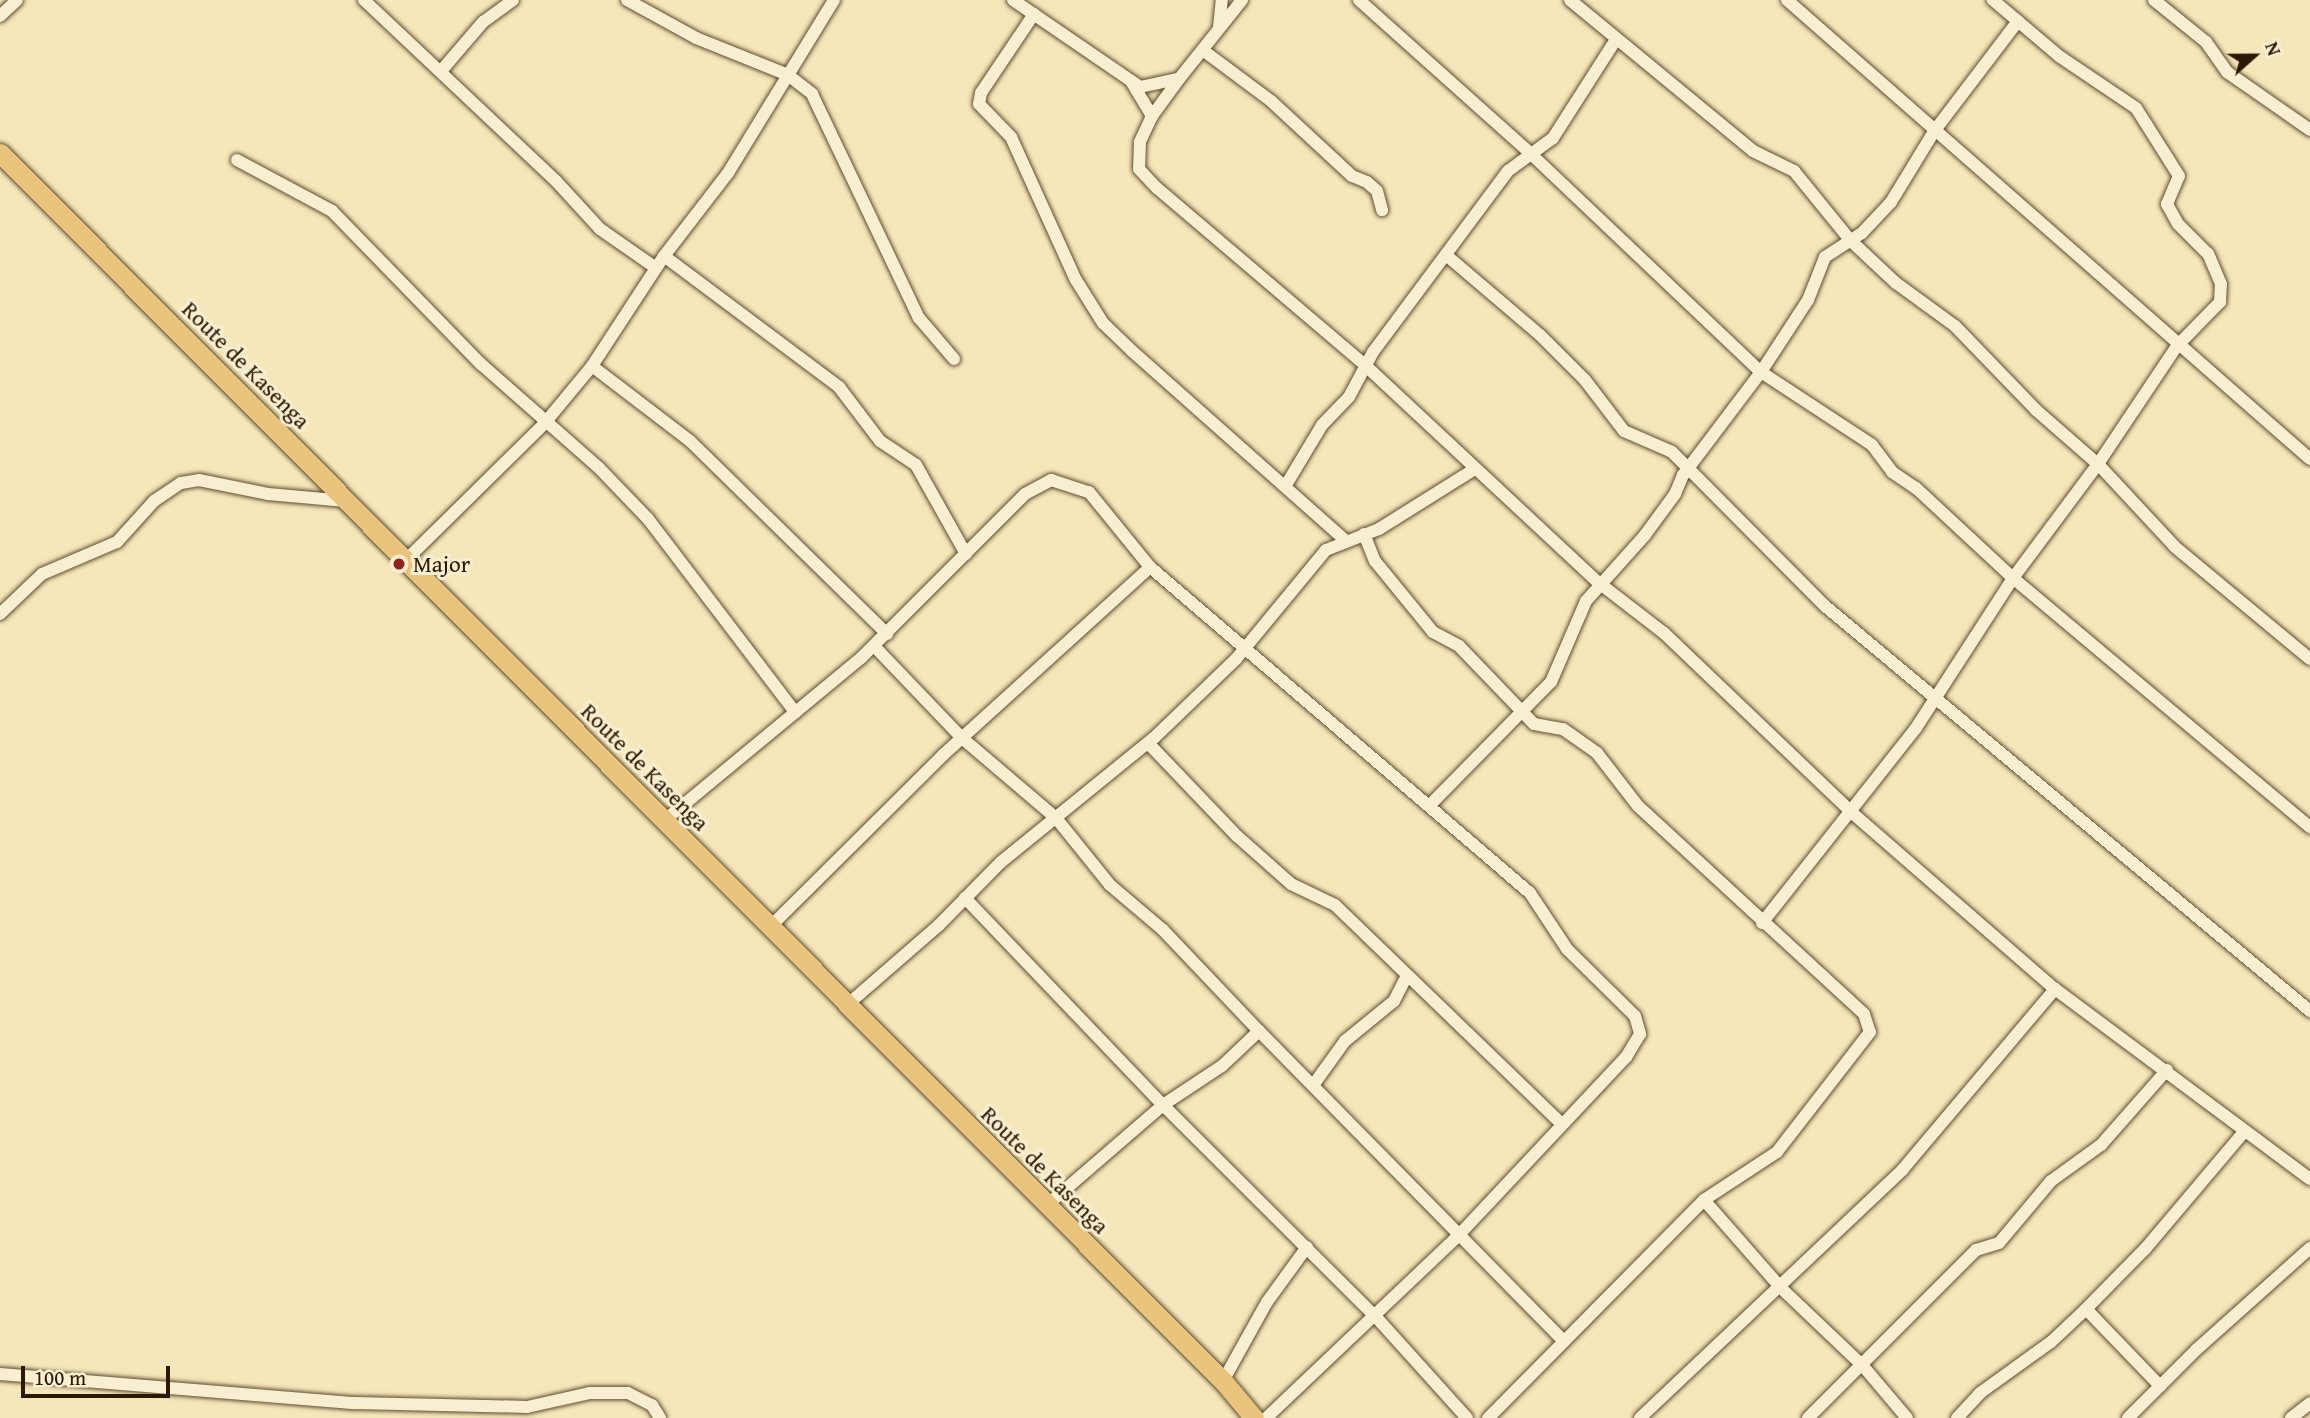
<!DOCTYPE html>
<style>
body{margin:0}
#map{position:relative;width:2310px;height:1418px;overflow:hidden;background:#f5e7b9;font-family:"Gentium Book Plus",serif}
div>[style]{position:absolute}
.roads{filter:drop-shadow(0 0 2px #5e4c30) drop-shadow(0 0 2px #5e4c30)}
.minor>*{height:12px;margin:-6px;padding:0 6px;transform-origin:6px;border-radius:6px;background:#f8efd2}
.trunk>*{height:19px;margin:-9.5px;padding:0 9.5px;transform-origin:9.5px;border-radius:9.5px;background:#eac47c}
.dots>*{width:19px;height:19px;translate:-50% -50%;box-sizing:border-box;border:4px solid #f8efd2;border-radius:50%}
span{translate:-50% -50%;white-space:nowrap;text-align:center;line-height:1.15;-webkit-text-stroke:6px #f8efd2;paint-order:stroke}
.street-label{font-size:23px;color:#2c1803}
.poi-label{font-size:23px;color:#2c1803}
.left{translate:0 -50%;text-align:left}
.north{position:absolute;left:2219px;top:21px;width:70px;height:70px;-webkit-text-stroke:5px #f8efd2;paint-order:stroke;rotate:69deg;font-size:19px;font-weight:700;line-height:28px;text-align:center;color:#2c1803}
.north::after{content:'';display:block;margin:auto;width:24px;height:32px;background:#2c1803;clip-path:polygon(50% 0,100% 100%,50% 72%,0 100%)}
.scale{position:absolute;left:21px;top:1366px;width:149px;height:32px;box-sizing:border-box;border:4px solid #2c1803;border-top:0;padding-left:9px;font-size:21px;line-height:24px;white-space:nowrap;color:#2c1803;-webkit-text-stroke:5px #f8efd2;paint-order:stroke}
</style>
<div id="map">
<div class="roads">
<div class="minor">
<div style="left:364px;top:0;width:264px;rotate:43.3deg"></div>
<div style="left:556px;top:181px;width:65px;rotate:47.5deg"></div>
<div style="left:600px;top:229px;width:68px;rotate:34.9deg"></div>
<div style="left:627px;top:0;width:79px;rotate:28.8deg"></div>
<div style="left:696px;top:38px;width:99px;rotate:21.9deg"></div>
<div style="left:788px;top:75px;width:31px;rotate:38deg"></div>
<div style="left:812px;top:94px;width:248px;rotate:64.5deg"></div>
<div style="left:919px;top:318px;width:54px;rotate:49.5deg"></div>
<div style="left:1013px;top:0;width:154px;rotate:34.4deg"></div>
<div style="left:1140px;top:87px;width:40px;rotate:-12deg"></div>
<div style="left:1179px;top:79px;width:101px;rotate:-51.4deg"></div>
<div style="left:1359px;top:0;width:231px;rotate:41.8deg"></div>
<div style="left:1531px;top:154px;width:317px;rotate:43.5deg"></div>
<div style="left:1761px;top:372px;width:133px;rotate:33.3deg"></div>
<div style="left:1872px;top:445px;width:34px;rotate:53deg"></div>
<div style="left:1892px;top:472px;width:29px;rotate:34deg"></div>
<div style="left:1916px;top:488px;width:132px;rotate:42.9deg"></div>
<div style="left:2013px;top:578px;width:388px;rotate:40deg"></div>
<div style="left:1570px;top:0;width:237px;rotate:39.5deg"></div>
<div style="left:1753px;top:151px;width:46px;rotate:26deg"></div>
<div style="left:1794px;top:171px;width:89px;rotate:50.9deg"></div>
<div style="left:1850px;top:240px;width:63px;rotate:43.1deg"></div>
<div style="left:1896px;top:283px;width:73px;rotate:36.1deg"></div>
<div style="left:1955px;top:326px;width:117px;rotate:46deg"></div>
<div style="left:2036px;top:410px;width:82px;rotate:41.1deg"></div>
<div style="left:2098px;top:464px;width:113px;rotate:47.1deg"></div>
<div style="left:2175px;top:547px;width:175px;rotate:39.7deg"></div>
<div style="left:1787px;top:0;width:696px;rotate:41.27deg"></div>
<div style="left:2154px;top:0;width:67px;rotate:38.9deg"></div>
<div style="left:2206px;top:42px;width:37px;rotate:55deg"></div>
<div style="left:2227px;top:72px;width:101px;rotate:34.9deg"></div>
<div style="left:1034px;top:14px;width:95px;rotate:123.9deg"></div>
<div style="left:981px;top:93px;width:11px;rotate:100deg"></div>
<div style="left:979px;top:104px;width:46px;rotate:45.9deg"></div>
<div style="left:1011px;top:137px;width:157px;rotate:65.6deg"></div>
<div style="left:1076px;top:280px;width:51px;rotate:57.9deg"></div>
<div style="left:1103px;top:323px;width:40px;rotate:44deg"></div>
<div style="left:1132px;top:351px;width:286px;rotate:41.6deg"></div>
<div style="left:0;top:16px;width:23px;rotate:-43deg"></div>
<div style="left:1219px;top:27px;width:27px;rotate:-84deg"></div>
<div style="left:1204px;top:51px;width:84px;rotate:36.7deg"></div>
<div style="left:1271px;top:101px;width:110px;rotate:42.8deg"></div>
<div style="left:1352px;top:176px;width:16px;rotate:22deg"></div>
<div style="left:1367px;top:182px;width:13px;rotate:42deg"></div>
<div style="left:1377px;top:191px;width:20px;rotate:75deg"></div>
<div style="left:441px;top:71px;width:65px;rotate:-49.4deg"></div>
<div style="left:483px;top:22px;width:37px;rotate:-36deg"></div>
<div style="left:1179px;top:79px;width:46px;rotate:126.1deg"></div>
<div style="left:1152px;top:116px;width:29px;rotate:115deg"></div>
<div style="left:1140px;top:142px;width:27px;rotate:92deg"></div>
<div style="left:1139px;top:169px;width:26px;rotate:47deg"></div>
<div style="left:1157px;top:188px;width:275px;rotate:40.4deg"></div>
<div style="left:1366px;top:366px;width:318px;rotate:43deg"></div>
<div style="left:1599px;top:583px;width:82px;rotate:37.6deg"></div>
<div style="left:1664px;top:633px;width:257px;rotate:43.7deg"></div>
<div style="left:1850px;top:811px;width:271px;rotate:41deg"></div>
<div style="left:2055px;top:989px;width:318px;rotate:36.7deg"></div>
<div style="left:1131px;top:81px;width:41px;rotate:59deg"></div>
<div style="left:237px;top:160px;width:108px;rotate:28.2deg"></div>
<div style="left:332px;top:211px;width:214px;rotate:45.8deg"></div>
<div style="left:481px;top:364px;width:157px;rotate:41.4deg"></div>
<div style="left:599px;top:468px;width:71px;rotate:46.1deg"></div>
<div style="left:648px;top:519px;width:243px;rotate:52.7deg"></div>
<div style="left:1446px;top:255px;width:123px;rotate:40.4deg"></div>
<div style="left:1540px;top:335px;width:64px;rotate:45deg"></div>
<div style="left:1585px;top:380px;width:64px;rotate:52.6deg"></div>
<div style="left:1624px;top:431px;width:52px;rotate:23.6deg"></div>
<div style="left:1672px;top:452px;width:217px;rotate:45.2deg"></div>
<div style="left:1825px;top:606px;width:632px;rotate:39.86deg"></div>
<div style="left:664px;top:256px;width:219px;rotate:36.8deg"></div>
<div style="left:839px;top:387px;width:68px;rotate:52.8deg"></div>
<div style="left:880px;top:441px;width:43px;rotate:33.7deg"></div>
<div style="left:916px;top:465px;width:102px;rotate:60.7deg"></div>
<div style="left:592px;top:366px;width:123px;rotate:37.4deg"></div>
<div style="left:690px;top:441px;width:276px;rotate:44.4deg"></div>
<div style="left:1286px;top:485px;width:70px;rotate:-59deg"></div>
<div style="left:1322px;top:425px;width:39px;rotate:-46deg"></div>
<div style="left:1349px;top:397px;width:51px;rotate:-61.9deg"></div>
<div style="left:1373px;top:352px;width:226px;rotate:-53.3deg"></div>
<div style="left:1508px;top:171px;width:56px;rotate:-36.3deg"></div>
<div style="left:1553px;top:138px;width:115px;rotate:-57.4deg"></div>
<div style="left:1364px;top:534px;width:29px;rotate:68deg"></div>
<div style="left:1375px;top:561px;width:92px;rotate:50.8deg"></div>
<div style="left:1433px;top:632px;width:30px;rotate:28deg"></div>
<div style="left:1459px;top:646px;width:108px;rotate:46.1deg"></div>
<div style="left:1534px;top:724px;width:29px;rotate:10deg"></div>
<div style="left:1563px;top:729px;width:42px;rotate:35.2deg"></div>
<div style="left:1597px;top:753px;width:67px;rotate:52.3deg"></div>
<div style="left:1638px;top:806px;width:307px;rotate:42.6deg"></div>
<div style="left:1864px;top:1014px;width:19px;rotate:72deg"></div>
<div style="left:1870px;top:1032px;width:152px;rotate:127.8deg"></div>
<div style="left:1777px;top:1152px;width:87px;rotate:146.7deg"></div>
<div style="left:1704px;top:1200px;width:307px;rotate:134.7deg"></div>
<div style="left:404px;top:562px;width:197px;rotate:-44.6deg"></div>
<div style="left:544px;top:424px;width:75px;rotate:-50.4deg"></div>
<div style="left:592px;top:366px;width:131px;rotate:-56.8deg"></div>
<div style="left:664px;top:256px;width:105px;rotate:-52.4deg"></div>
<div style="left:728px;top:173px;width:203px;rotate:-58.5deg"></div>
<div style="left:0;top:614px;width:58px;rotate:-43.6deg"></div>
<div style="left:42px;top:574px;width:82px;rotate:-23.1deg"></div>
<div style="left:117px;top:542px;width:55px;rotate:-47.9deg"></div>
<div style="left:154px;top:501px;width:32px;rotate:-34deg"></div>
<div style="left:181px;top:483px;width:18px;rotate:-9deg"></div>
<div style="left:199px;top:480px;width:70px;rotate:11.5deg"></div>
<div style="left:268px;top:494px;width:78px;rotate:5.1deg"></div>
<div style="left:874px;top:646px;width:127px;rotate:46.3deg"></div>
<div style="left:962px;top:738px;width:123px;rotate:40.4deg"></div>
<div style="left:1056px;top:818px;width:86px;rotate:51.1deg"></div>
<div style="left:1110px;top:885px;width:70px;rotate:40.3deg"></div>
<div style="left:1163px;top:930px;width:139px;rotate:46.5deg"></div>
<div style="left:1148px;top:743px;width:129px;rotate:46.3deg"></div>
<div style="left:1237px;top:836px;width:72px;rotate:41.6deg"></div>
<div style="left:1291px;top:884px;width:49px;rotate:25.5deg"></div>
<div style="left:1335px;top:905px;width:315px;rotate:44deg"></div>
<div style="left:1429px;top:806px;width:174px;rotate:-45.5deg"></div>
<div style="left:1551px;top:682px;width:88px;rotate:-66.6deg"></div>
<div style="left:1586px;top:601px;width:89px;rotate:-48.2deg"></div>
<div style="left:1645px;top:535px;width:51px;rotate:-53.8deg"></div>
<div style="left:1675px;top:494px;width:21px;rotate:-67deg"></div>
<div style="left:1683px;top:475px;width:129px;rotate:-52.9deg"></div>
<div style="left:1761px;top:372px;width:86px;rotate:-56.9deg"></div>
<div style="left:1808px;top:300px;width:46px;rotate:-68.4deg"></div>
<div style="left:1825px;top:257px;width:44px;rotate:-33deg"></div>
<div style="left:1862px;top:233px;width:42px;rotate:-46.9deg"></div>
<div style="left:1891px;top:202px;width:84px;rotate:-58.6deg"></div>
<div style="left:1935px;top:130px;width:137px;rotate:-52.7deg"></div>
<div style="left:665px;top:820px;width:254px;rotate:-39.6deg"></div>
<div style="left:861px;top:658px;width:232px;rotate:-45deg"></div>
<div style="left:1025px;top:494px;width:30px;rotate:-28deg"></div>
<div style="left:1051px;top:480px;width:40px;rotate:18deg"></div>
<div style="left:1089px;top:492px;width:97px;rotate:50.9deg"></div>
<div style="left:1150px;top:567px;width:501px;rotate:40.63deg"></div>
<div style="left:1530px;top:893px;width:67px;rotate:56.5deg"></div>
<div style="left:1567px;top:949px;width:95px;rotate:44.6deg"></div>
<div style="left:1635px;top:1016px;width:19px;rotate:74deg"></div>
<div style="left:1640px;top:1034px;width:27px;rotate:121deg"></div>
<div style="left:1626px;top:1057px;width:244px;rotate:133.2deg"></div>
<div style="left:1459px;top:1235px;width:266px;rotate:136.5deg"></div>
<div style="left:965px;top:898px;width:286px;rotate:46.3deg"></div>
<div style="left:1163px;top:1105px;width:301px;rotate:44.9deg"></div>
<div style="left:1376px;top:1317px;width:136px;rotate:48deg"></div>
<div style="left:1762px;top:923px;width:248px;rotate:-51.7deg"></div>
<div style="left:1916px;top:728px;width:179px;rotate:-57.1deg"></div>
<div style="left:2013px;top:578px;width:142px;rotate:-53.3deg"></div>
<div style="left:2098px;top:464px;width:142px;rotate:-56.2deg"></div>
<div style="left:2177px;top:346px;width:62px;rotate:-45.7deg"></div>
<div style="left:2220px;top:302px;width:18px;rotate:-87deg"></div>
<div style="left:2221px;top:284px;width:33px;rotate:-113deg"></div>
<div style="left:2208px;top:254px;width:42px;rotate:-135deg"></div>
<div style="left:2178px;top:224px;width:23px;rotate:-119deg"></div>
<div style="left:2167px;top:204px;width:30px;rotate:-67deg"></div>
<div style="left:2179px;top:176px;width:80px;rotate:-122.3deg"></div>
<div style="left:2136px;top:108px;width:93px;rotate:-146deg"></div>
<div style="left:2059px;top:56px;width:87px;rotate:-139.7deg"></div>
<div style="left:770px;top:927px;width:244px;rotate:-44.8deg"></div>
<div style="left:943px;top:755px;width:280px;rotate:-42.2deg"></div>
<div style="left:847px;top:1005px;width:122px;rotate:-41deg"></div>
<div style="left:939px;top:925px;width:88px;rotate:-45.5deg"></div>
<div style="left:1001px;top:862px;width:198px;rotate:-39.1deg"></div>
<div style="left:1155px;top:737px;width:112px;rotate:-43.9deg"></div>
<div style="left:1236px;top:659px;width:141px;rotate:-50.5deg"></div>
<div style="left:1326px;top:550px;width:57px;rotate:-21.6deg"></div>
<div style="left:1379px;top:529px;width:111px;rotate:-32.1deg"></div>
<div style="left:1314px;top:1084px;width:53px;rotate:-54.2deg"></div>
<div style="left:1345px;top:1041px;width:63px;rotate:-39.2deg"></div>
<div style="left:1394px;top:1001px;width:27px;rotate:-63deg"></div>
<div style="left:1704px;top:1200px;width:117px;rotate:48.8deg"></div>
<div style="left:1781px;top:1288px;width:113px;rotate:43.6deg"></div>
<div style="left:1863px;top:1366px;width:68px;rotate:49.8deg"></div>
<div style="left:1046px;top:1206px;width:155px;rotate:-40.8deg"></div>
<div style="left:1163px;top:1105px;width:71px;rotate:-33.5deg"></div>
<div style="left:1222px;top:1066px;width:51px;rotate:-43.4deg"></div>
<div style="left:1259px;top:1031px;width:435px;rotate:45.5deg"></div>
<div style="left:2086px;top:1309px;width:107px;rotate:46.1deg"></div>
<div style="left:0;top:1374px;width:356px;rotate:4.7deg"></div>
<div style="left:355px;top:1403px;width:172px;rotate:1.3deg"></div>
<div style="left:527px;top:1407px;width:65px;rotate:-12.5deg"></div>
<div style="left:590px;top:1393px;width:38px"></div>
<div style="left:628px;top:1393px;width:27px;rotate:27deg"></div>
<div style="left:652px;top:1405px;width:15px;rotate:58deg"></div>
<div style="left:1223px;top:1381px;width:90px;rotate:-60.9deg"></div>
<div style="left:1267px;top:1302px;width:68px;rotate:-54deg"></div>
<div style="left:1640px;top:1418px;width:362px;rotate:-43.4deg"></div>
<div style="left:1903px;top:1169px;width:236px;rotate:-49.8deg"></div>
<div style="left:1808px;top:1418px;width:238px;rotate:-45deg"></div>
<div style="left:1976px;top:1250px;width:24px;rotate:-17deg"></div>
<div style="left:1999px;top:1243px;width:81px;rotate:-50deg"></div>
<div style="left:2051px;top:1181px;width:62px;rotate:-35.8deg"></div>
<div style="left:2101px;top:1145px;width:100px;rotate:-48.7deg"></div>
<div style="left:1957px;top:1418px;width:34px;rotate:-47deg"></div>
<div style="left:1980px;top:1393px;width:87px;rotate:-35.7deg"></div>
<div style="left:2051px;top:1342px;width:48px;rotate:-43.3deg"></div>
<div style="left:2086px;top:1309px;width:84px;rotate:-45.5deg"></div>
<div style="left:2145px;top:1249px;width:153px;rotate:-49.8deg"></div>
<div style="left:2128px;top:1418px;width:96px;rotate:-45deg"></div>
<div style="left:2196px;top:1350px;width:153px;rotate:-41.8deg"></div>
<div style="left:2291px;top:1418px;width:24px;rotate:-38deg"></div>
</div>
<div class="trunk">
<div style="left:0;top:153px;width:1733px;rotate:45.12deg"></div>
<div style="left:1223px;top:1381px;width:48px;rotate:50deg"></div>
</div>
</div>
<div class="dots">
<div style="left:399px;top:564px;background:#8f2418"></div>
</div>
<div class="street-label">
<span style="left:246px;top:365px;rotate:45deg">Route de Kasenga</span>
<span style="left:645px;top:767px;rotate:45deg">Route de Kasenga</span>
<span style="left:1045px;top:1170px;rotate:45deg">Route de Kasenga</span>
</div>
<div class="poi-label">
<span class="left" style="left:413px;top:564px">Major</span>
</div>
<div class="north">N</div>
<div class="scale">100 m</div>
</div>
